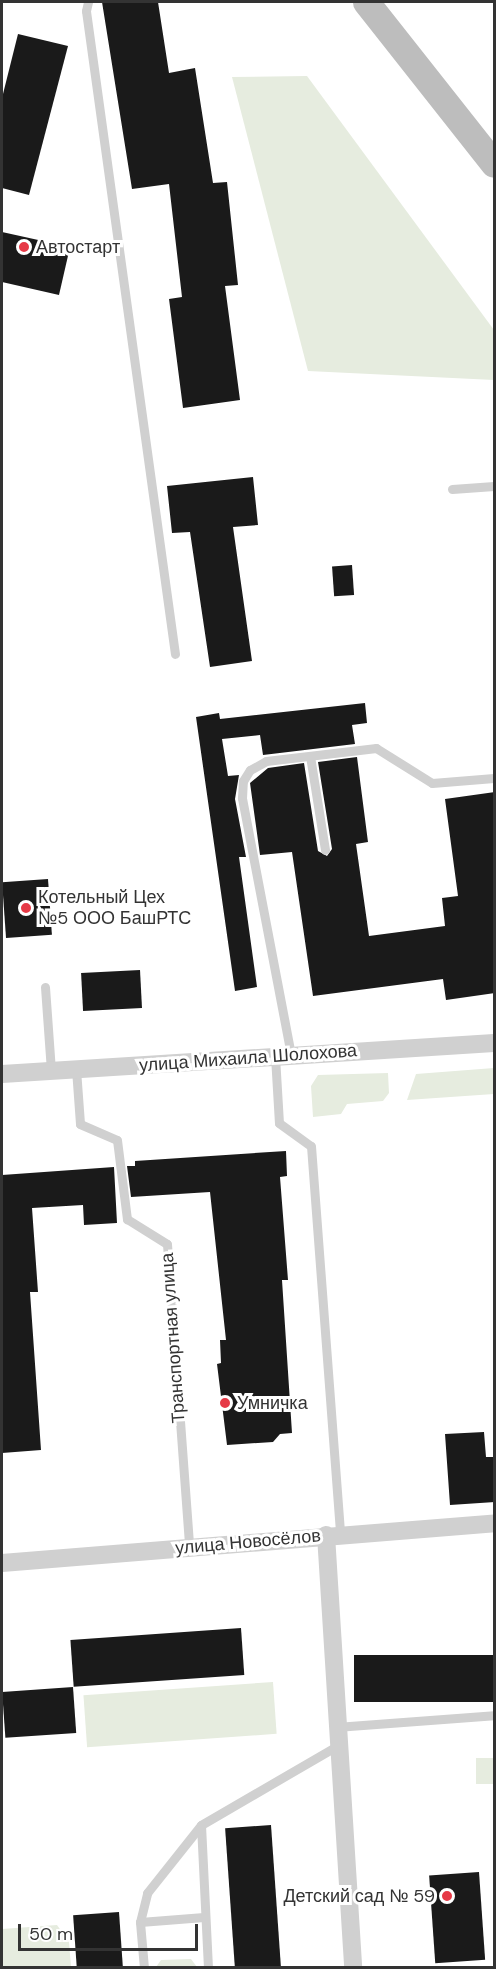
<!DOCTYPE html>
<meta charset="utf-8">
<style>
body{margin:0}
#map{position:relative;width:496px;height:1969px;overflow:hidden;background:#fff;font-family:"DM Sans",sans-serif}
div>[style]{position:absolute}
.green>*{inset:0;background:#e6ecdf;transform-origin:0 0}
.building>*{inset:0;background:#1a1a1a;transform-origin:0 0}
.service>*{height:9px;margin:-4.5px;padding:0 4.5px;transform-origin:4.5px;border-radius:4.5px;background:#d0d0d0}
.minor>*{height:18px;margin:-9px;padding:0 9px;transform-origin:9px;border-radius:9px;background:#d0d0d0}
.secondary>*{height:27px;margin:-13.5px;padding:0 13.5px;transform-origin:13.5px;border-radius:13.5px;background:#bdbdbd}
.dots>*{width:16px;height:16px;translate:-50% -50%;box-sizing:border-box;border:3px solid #fff;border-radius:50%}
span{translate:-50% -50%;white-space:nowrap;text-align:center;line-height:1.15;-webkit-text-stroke:6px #fff;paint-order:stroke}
.poi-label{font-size:18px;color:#333}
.left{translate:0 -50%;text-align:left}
.right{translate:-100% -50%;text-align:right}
.street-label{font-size:18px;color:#333}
.frame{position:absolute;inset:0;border:3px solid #333;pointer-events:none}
.scale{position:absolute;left:18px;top:1924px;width:180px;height:27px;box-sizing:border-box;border:3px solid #333;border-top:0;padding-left:8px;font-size:18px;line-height:21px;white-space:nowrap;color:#333;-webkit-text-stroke:4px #fff;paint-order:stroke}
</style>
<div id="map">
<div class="green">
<div style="clip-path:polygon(307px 76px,494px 330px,494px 380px,308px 371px,232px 77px)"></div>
<div style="clip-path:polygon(494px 1068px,494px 1094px,407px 1100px,416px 1074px)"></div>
<div style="clip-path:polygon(388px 1073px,389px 1093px,383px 1101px,347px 1104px,341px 1114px,313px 1117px,311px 1086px,318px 1075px)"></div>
<div style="left:273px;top:1682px;width:52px;height:190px;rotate:86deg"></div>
<div style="left:494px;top:1758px;width:26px;height:18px;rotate:90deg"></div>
<div style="clip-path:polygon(57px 1925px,69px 1942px,71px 1967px,2px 1967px,2px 1929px)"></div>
<div style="clip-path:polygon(191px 1959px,197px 1967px,156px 1967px,161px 1960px)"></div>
</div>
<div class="building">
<div style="clip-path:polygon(102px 2px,158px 2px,169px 73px,195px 68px,213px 183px,227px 182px,238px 285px,225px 286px,240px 400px,183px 408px,169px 299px,182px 297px,169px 184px,132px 189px)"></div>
<div style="clip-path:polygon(18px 34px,68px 46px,29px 195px,2px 188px,2px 98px)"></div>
<div style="clip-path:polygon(2px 232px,70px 247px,59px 295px,2px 282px)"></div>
<div style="clip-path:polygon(253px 477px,258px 525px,233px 527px,252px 661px,210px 667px,190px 532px,172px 533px,167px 486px)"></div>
<div style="left:352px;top:565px;width:30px;height:20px;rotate:86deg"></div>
<div style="clip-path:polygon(365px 703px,367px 723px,352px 725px,355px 744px,263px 755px,260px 735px,222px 739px,228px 776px,239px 775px,235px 799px,246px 857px,239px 857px,257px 987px,235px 991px,196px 717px,219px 713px,220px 719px)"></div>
<div style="clip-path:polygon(357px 757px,368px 842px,356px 844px,369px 936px,445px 926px,442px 898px,458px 896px,445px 799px,495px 792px,495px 993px,446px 1000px,443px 979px,313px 996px,292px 852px,260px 855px,250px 783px,268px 768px,304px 763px,318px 851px,327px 856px,332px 849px,318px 762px)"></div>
<div style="left:48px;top:879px;width:56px;height:46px;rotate:86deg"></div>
<div style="left:140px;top:970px;width:38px;height:59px;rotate:87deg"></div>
<div style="clip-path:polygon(286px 1151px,287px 1176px,280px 1177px,288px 1280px,282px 1280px,292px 1433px,280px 1434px,273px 1442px,227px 1445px,217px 1364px,221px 1363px,220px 1340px,226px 1340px,210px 1192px,131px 1197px,127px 1166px,135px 1166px,135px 1161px)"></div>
<div style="clip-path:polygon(114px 1167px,117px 1223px,84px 1225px,83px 1205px,32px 1208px,38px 1292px,30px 1292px,41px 1450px,2px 1453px,2px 1175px)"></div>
<div style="clip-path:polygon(484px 1432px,486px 1457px,495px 1457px,495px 1502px,450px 1505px,445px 1434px)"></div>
<div style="left:241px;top:1628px;width:47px;height:171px;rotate:86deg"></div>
<div style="left:495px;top:1655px;width:47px;height:141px;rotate:90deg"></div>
<div style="left:73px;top:1687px;width:46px;height:71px;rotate:86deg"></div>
<div style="left:271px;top:1825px;width:143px;height:46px;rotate:86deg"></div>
<div style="left:479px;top:1872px;width:88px;height:50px;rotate:86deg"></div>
<div style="left:119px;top:1912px;width:56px;height:46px;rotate:86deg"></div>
</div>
<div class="service">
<div style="left:88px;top:2px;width:9px;rotate:103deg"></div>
<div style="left:86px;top:11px;width:649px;rotate:82.12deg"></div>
<div style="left:452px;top:489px;width:42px;rotate:-4.1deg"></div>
<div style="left:310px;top:756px;width:95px;rotate:80.9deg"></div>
<div style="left:45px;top:987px;width:84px;rotate:85.9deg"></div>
<div style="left:291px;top:1055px;width:262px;rotate:-100.8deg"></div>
<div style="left:242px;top:798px;width:17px;rotate:-87deg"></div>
<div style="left:243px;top:781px;width:13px;rotate:-58deg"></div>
<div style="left:250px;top:770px;width:18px;rotate:-29deg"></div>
<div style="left:266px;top:761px;width:111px;rotate:-6.7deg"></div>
<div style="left:376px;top:748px;width:66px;rotate:32deg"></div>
<div style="left:432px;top:783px;width:62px;rotate:-4.6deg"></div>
<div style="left:275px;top:1056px;width:67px;rotate:86.6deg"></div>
<div style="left:279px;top:1123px;width:39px;rotate:36deg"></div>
<div style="left:311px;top:1146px;width:389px;rotate:85.7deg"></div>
<div style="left:76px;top:1069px;width:55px;rotate:85.8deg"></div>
<div style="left:80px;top:1124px;width:40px;rotate:23.4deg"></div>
<div style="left:117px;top:1140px;width:80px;rotate:82.8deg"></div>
<div style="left:127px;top:1219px;width:47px;rotate:32deg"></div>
<div style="left:167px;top:1244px;width:304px;rotate:85.8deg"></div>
<div style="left:336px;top:1727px;width:158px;rotate:-4.3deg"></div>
<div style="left:140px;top:1922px;width:30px;rotate:-76deg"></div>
<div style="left:147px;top:1893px;width:87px;rotate:-51.5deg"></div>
<div style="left:144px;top:1968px;width:46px;rotate:-95deg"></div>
<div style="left:140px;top:1922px;width:64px;rotate:-4.5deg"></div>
<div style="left:208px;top:1968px;width:143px;rotate:-92.8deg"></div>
<div style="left:201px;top:1825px;width:157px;rotate:-30.2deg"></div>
</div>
<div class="minor">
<div style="left:2px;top:1074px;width:493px;rotate:-3.6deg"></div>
<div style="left:326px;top:1535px;width:434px;rotate:86.4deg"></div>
<div style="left:2px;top:1563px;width:494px;rotate:-4.6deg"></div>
</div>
<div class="secondary">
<div style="left:366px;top:2px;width:206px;rotate:51.7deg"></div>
</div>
<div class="dots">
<div style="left:24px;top:247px;background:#e63946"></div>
<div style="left:26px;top:908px;background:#e63946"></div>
<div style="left:225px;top:1403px;background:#e63946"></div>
<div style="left:447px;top:1896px;background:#e63946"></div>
</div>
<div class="poi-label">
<span class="left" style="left:36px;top:247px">Автостарт</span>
<span class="left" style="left:38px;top:908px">Котельный Цех<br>№5 ООО БашРТС</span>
<span class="left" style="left:237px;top:1403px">Умничка</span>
<span class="right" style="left:435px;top:1896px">Детский сад № 59</span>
</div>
<div class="street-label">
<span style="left:248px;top:1058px;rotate:-4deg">улица Михаила Шолохова</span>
<span style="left:173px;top:1338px;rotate:-94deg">Транспортная улица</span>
<span style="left:248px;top:1542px;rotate:-5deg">улица Новосёлов</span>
</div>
<div class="frame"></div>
<div class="scale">50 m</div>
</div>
